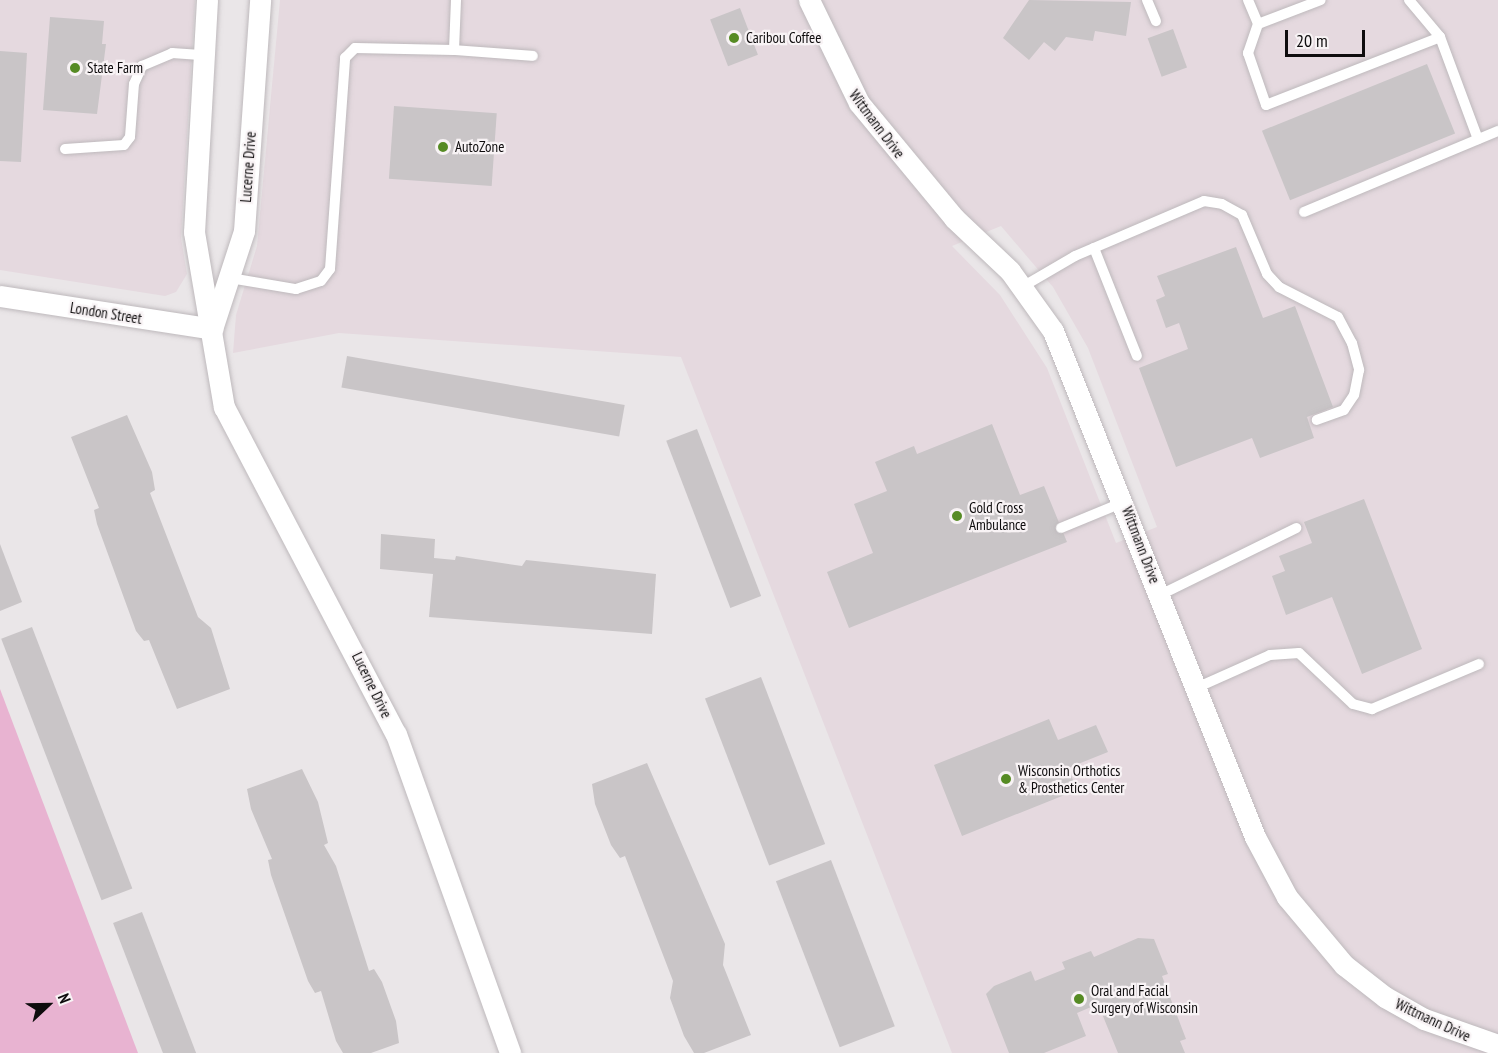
<!DOCTYPE html>
<style>
body{margin:0}
#map{position:relative;width:1498px;height:1053px;overflow:hidden;background:#eae6e8;font-family:"PT Sans Narrow",sans-serif}
div>[style]{position:absolute}
.built>*{inset:0;background:#e5d9df}
.green>*{inset:0;background:#e8b3d1}
.building>*{inset:0;background:#c9c5c7;transform-origin:0 0}
.roads{filter:drop-shadow(0 0 2px #beb9bc) drop-shadow(0 0 2px #beb9bc)}
.service>*{height:10px;margin:-5px;padding:0 5px;transform-origin:5px;border-radius:5px;background:#fff}
.minor>*{height:21px;margin:-10.5px;padding:0 10.5px;transform-origin:10.5px;border-radius:10.5px;background:#fff}
.dots>*{width:16px;height:16px;translate:-50% -50%;box-sizing:border-box;border:3px solid #f8f3f5;border-radius:50%}
span{translate:-50% -50%;white-space:nowrap;text-align:center;line-height:1.15;-webkit-text-stroke:4.5px #f8f3f5;paint-order:stroke}
.poi-label{font-size:15px;color:#0e0c0d}
.left{translate:0 -50%;text-align:left}
.street-label{font-size:15px;color:#0e0c0d}
.north{position:absolute;left:18px;top:975px;width:60px;height:60px;-webkit-text-stroke:4px #f8f3f5;paint-order:stroke;rotate:68deg;font-size:16px;font-weight:700;line-height:24px;text-align:center;color:#0e0c0d}
.north::after{content:'';display:block;margin:auto;width:21px;height:27px;background:#0e0c0d;clip-path:polygon(50% 0,100% 100%,50% 72%,0 100%)}
.scale{position:absolute;left:1285px;top:30px;width:80px;height:27px;box-sizing:border-box;border:3px solid #0e0c0d;border-top:0;padding-left:8px;font-size:18px;line-height:21px;white-space:nowrap;color:#0e0c0d;-webkit-text-stroke:4px #f8f3f5;paint-order:stroke}
</style>
<div id="map">
<div class="built">
<div style="clip-path:polygon(0 0,195px 0,181px 238px,187px 274px,176px 292px,165px 296px,0 270px)"></div>
<div style="clip-path:polygon(evenodd,280px 0,1498px 0,1498px 1053px,952px 1053px,681px 357px,339px 333px,233px 353px,236px 315px,257px 246px,280px 0,1001px 226px,1053px 287px,1088px 348px,1157px 527px,1116px 543px,1047px 368px,1000px 295px,952px 246px,1001px 226px)"></div>
</div>
<div class="green">
<div style="clip-path:polygon(0 689px,138px 1053px,0 1053px)"></div>
</div>
<div class="building">
<div style="clip-path:polygon(1029px 0,1131px 2px,1126px 36px,1095px 31px,1093px 41px,1066px 37px,1055px 51px,1044px 42px,1029px 60px,1003px 38px)"></div>
<div style="left:740px;top:8px;width:50px;height:32px;rotate:69deg"></div>
<div style="clip-path:polygon(50px 17px,104px 21px,102px 44px,106px 44px,97px 114px,43px 110px)"></div>
<div style="left:1173px;top:29px;width:41px;height:27px;rotate:70deg"></div>
<div style="clip-path:polygon(0 51px,27px 53px,21px 162px,0 161px)"></div>
<div style="left:1427px;top:64px;width:75px;height:178px;rotate:68deg"></div>
<div style="left:394px;top:106px;width:103px;height:73px;rotate:4deg"></div>
<div style="clip-path:polygon(1236px 247px,1263px 318px,1295px 306px,1333px 407px,1307px 417px,1314px 438px,1260px 458px,1252px 438px,1176px 467px,1139px 368px,1188px 349px,1179px 323px,1166px 328px,1156px 300px,1165px 296px,1157px 276px)"></div>
<div style="left:347px;top:356px;width:282px;height:32px;rotate:10deg"></div>
<div style="clip-path:polygon(127px 415px,152px 472px,155px 490px,150px 493px,198px 617px,211px 628px,230px 689px,177px 709px,149px 640px,144px 641px,136px 631px,97px 524px,94px 510px,99px 508px,71px 437px)"></div>
<div style="clip-path:polygon(992px 424px,1020px 495px,1044px 486px,1067px 542px,849px 628px,827px 572px,873px 553px,854px 504px,887px 491px,875px 462px,914px 446px,917px 454px)"></div>
<div style="left:697px;top:429px;width:179px;height:33px;rotate:69deg"></div>
<div style="clip-path:polygon(1364px 499px,1422px 649px,1362px 674px,1332px 597px,1286px 615px,1272px 576px,1285px 571px,1279px 556px,1312px 543px,1304px 522px)"></div>
<div style="clip-path:polygon(381px 534px,435px 539px,434px 558px,455px 560px,456px 556px,522px 566px,526px 560px,656px 574px,652px 634px,429px 617px,433px 574px,380px 569px)"></div>
<div style="clip-path:polygon(0 544px,22px 602px,0 611px)"></div>
<div style="left:32px;top:627px;width:280px;height:33px;rotate:69deg"></div>
<div style="left:761px;top:677px;width:179px;height:60px;rotate:69deg"></div>
<div style="clip-path:polygon(1049px 719px,1058px 740px,1096px 725px,1108px 752px,1068px 768px,1077px 790px,962px 836px,934px 765px)"></div>
<div style="clip-path:polygon(647px 763px,725px 944px,723px 965px,751px 1035px,704px 1053px,694px 1053px,684px 1036px,670px 998px,673px 981px,625px 856px,620px 858px,611px 845px,595px 804px,592px 784px)"></div>
<div style="clip-path:polygon(302px 769px,318px 802px,328px 843px,324px 845px,336px 866px,369px 971px,374px 969px,382px 982px,396px 1021px,399px 1043px,371px 1053px,343px 1053px,336px 1041px,321px 991px,315px 993px,308px 981px,271px 875px,268px 860px,272px 859px,251px 809px,247px 789px)"></div>
<div style="left:831px;top:860px;width:178px;height:59px;rotate:69deg"></div>
<div style="left:142px;top:912px;width:151px;height:31px;rotate:69deg"></div>
<div style="clip-path:polygon(1138px 938px,1154px 939px,1168px 974px,1162px 976px,1186px 1039px,1180px 1041px,1185px 1053px,1118px 1053px,1098px 1004px,1077px 1013px,1086px 1036px,1044px 1053px,1009px 1053px,986px 994px,994px 986px,1031px 971px,1035px 981px,1065px 969px,1062px 962px,1091px 951px,1094px 957px)"></div>
</div>
<div class="roads">
<div class="service">
<div style="left:1147px;top:0;width:23px;rotate:67deg"></div>
<div style="left:1248px;top:0;width:26px;rotate:67deg"></div>
<div style="left:1258px;top:24px;width:31px;rotate:109deg"></div>
<div style="left:1248px;top:53px;width:55px;rotate:70.9deg"></div>
<div style="left:1266px;top:105px;width:187px;rotate:-21.3deg"></div>
<div style="left:1440px;top:37px;width:109px;rotate:69.6deg"></div>
<div style="left:1409px;top:0;width:48px;rotate:50deg"></div>
<div style="left:1258px;top:24px;width:67px;rotate:-20.9deg"></div>
<div style="left:454px;top:50px;width:79px;rotate:4.3deg"></div>
<div style="left:65px;top:149px;width:59px;rotate:-3.9deg"></div>
<div style="left:124px;top:145px;width:10px;rotate:-53deg"></div>
<div style="left:130px;top:137px;width:53px;rotate:-85.7deg"></div>
<div style="left:134px;top:84px;width:20px;rotate:-66deg"></div>
<div style="left:142px;top:66px;width:33px;rotate:-23deg"></div>
<div style="left:172px;top:53px;width:32px;rotate:4deg"></div>
<div style="left:1304px;top:212px;width:210px;rotate:-22.7deg"></div>
<div style="left:1094px;top:248px;width:116px;rotate:68.3deg"></div>
<div style="left:230px;top:278px;width:67px;rotate:9.5deg"></div>
<div style="left:296px;top:289px;width:26px;rotate:-18deg"></div>
<div style="left:321px;top:281px;width:15px;rotate:-53deg"></div>
<div style="left:330px;top:269px;width:212px;rotate:-85.9deg"></div>
<div style="left:345px;top:58px;width:14px;rotate:-45deg"></div>
<div style="left:355px;top:48px;width:99px;rotate:1.2deg"></div>
<div style="left:454px;top:50px;width:50px;rotate:-87.7deg"></div>
<div style="left:1022px;top:287px;width:61px;rotate:-30.3deg"></div>
<div style="left:1075px;top:256px;width:140px;rotate:-23.1deg"></div>
<div style="left:1204px;top:201px;width:18px;rotate:9deg"></div>
<div style="left:1222px;top:204px;width:23px;rotate:29deg"></div>
<div style="left:1242px;top:215px;width:64px;rotate:67deg"></div>
<div style="left:1267px;top:274px;width:18px;rotate:47deg"></div>
<div style="left:1279px;top:287px;width:66px;rotate:27deg"></div>
<div style="left:1338px;top:317px;width:30px;rotate:62deg"></div>
<div style="left:1352px;top:343px;width:28px;rotate:75deg"></div>
<div style="left:1359px;top:370px;width:25px;rotate:101deg"></div>
<div style="left:1354px;top:395px;width:18px;rotate:124deg"></div>
<div style="left:1344px;top:410px;width:29px;rotate:160deg"></div>
<div style="left:1061px;top:528px;width:68px;rotate:-22.4deg"></div>
<div style="left:1160px;top:595px;width:152px;rotate:-26.2deg"></div>
<div style="left:1196px;top:688px;width:81px;rotate:-24deg"></div>
<div style="left:1270px;top:655px;width:29px;rotate:-4deg"></div>
<div style="left:1299px;top:653px;width:74px;rotate:43.4deg"></div>
<div style="left:1353px;top:704px;width:20px;rotate:15deg"></div>
<div style="left:1372px;top:709px;width:116px;rotate:-22.8deg"></div>
</div>
<div class="minor">
<div style="left:207px;top:0;width:232px;rotate:93.2deg"></div>
<div style="left:194px;top:232px;width:178px;rotate:80.3deg"></div>
<div style="left:224px;top:407px;width:369px;rotate:62.3deg"></div>
<div style="left:396px;top:734px;width:339px;rotate:70.3deg"></div>
<div style="left:809px;top:0;width:114px;rotate:64.1deg"></div>
<div style="left:859px;top:103px;width:149px;rotate:50.4deg"></div>
<div style="left:954px;top:218px;width:77px;rotate:43.4deg"></div>
<div style="left:1010px;top:271px;width:74px;rotate:54.4deg"></div>
<div style="left:1053px;top:331px;width:545px;rotate:68.24deg"></div>
<div style="left:1255px;top:837px;width:68px;rotate:61.9deg"></div>
<div style="left:1287px;top:897px;width:89px;rotate:50deg"></div>
<div style="left:1344px;top:965px;width:52px;rotate:38deg"></div>
<div style="left:1385px;top:997px;width:45px;rotate:29.4deg"></div>
<div style="left:1424px;top:1019px;width:78px;rotate:19.4deg"></div>
<div style="left:0;top:296px;width:215px;rotate:8.8deg"></div>
<div style="left:212px;top:329px;width:103px;rotate:-71.9deg"></div>
<div style="left:244px;top:231px;width:232px;rotate:-86deg"></div>
</div>
</div>
<div class="dots">
<div style="left:734px;top:38px;background:#568b24"></div>
<div style="left:75px;top:68px;background:#568b24"></div>
<div style="left:443px;top:147px;background:#568b24"></div>
<div style="left:957px;top:516px;background:#568b24"></div>
<div style="left:1006px;top:779px;background:#568b24"></div>
<div style="left:1079px;top:999px;background:#568b24"></div>
</div>
<div class="poi-label">
<span class="left" style="left:746px;top:38px">Caribou Coffee</span>
<span class="left" style="left:87px;top:68px">State Farm</span>
<span class="left" style="left:455px;top:147px">AutoZone</span>
<span class="left" style="left:969px;top:516px">Gold Cross<br>Ambulance</span>
<span class="left" style="left:1018px;top:779px">Wisconsin Orthotics<br>&amp; Prosthetics Center</span>
<span class="left" style="left:1091px;top:999px">Oral and Facial<br>Surgery of Wisconsin</span>
</div>
<div class="street-label">
<span style="left:877px;top:124px;rotate:53deg">Wittmann Drive</span>
<span style="left:248px;top:167px;rotate:-86deg">Lucerne Drive</span>
<span style="left:106px;top:313px;rotate:9deg">London Street</span>
<span style="left:1141px;top:545px;rotate:69deg">Wittmann Drive</span>
<span style="left:372px;top:685px;rotate:64deg">Lucerne Drive</span>
<span style="left:1433px;top:1020px;rotate:25deg">Wittmann Drive</span>
</div>
<div class="north">N</div>
<div class="scale">20 m</div>
</div>
